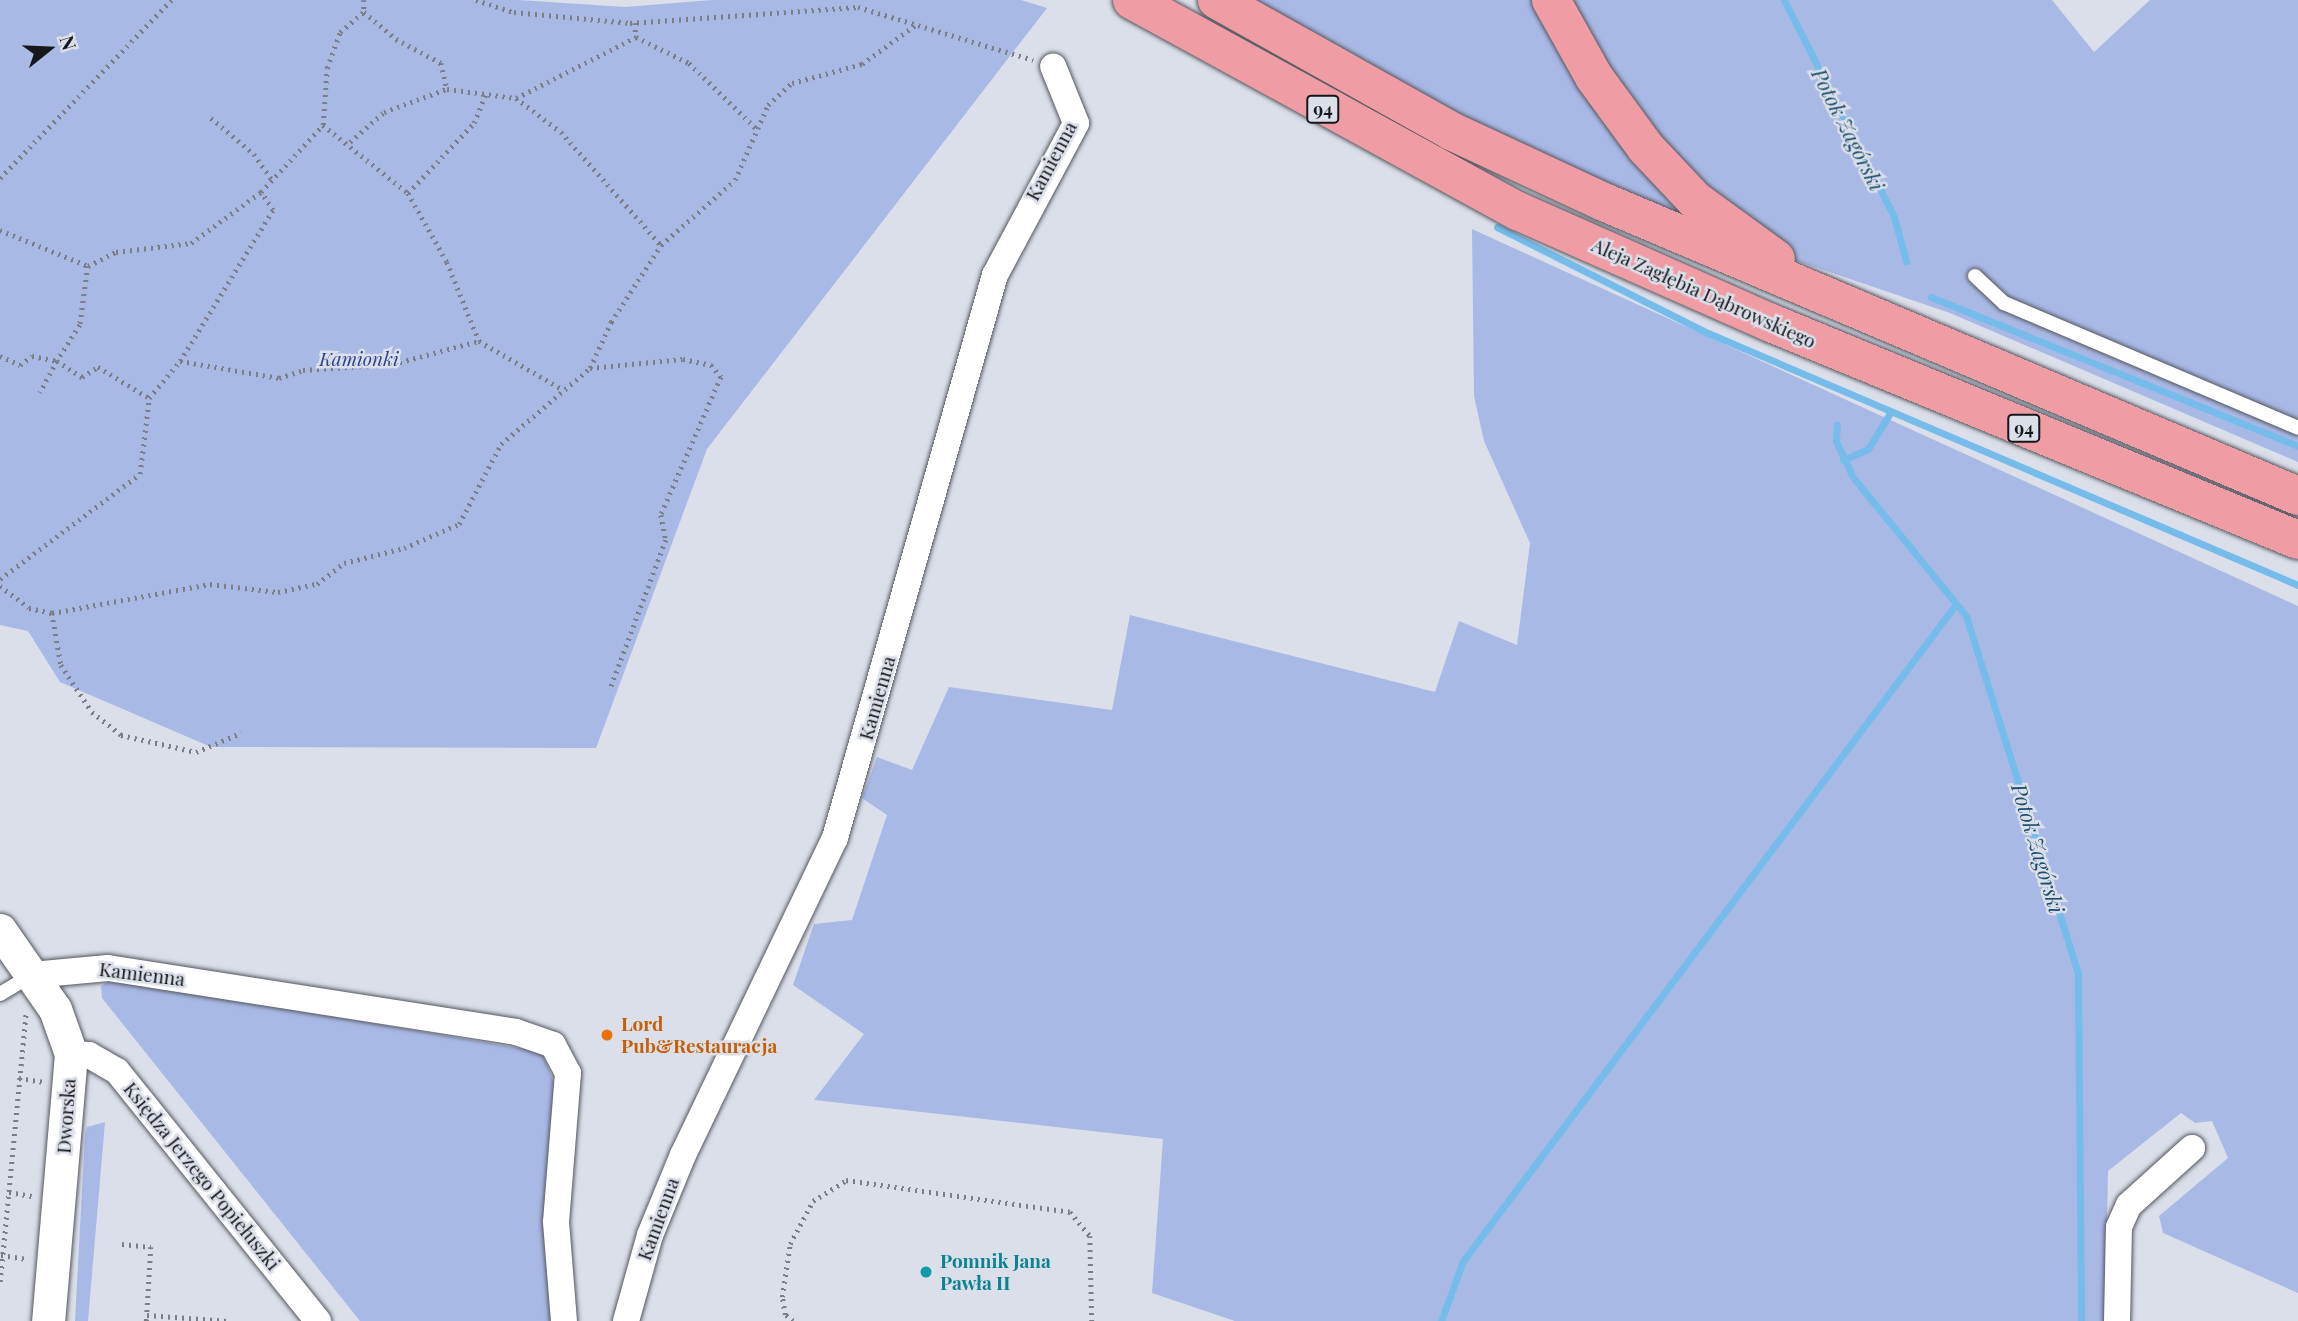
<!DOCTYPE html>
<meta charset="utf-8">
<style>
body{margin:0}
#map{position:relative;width:2298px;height:1321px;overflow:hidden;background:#dbdfe9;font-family:"Playfair Display",serif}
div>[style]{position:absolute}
.green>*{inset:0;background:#a9b9e6}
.stream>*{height:7px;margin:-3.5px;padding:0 3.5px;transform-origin:3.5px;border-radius:3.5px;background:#76bcea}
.path>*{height:4.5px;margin-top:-2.25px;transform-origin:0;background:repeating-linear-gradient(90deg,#7b7e85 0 2px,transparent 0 7px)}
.roads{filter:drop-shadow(0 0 2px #54575f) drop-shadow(0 0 2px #54575f)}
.service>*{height:14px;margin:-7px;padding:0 7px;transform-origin:7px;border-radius:7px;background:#fff}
.minor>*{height:26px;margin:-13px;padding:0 13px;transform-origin:13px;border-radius:13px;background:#fff}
.tertiary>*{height:33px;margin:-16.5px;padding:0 16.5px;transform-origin:16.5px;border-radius:16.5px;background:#fff}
.primary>*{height:38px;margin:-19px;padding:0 19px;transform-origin:19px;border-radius:19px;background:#ef9ca4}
.dots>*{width:19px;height:19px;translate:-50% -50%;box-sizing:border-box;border:4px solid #dbdfe9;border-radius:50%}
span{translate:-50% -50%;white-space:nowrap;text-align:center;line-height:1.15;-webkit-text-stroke:5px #dbdfe9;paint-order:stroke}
.shield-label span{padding:2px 5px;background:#dbdfe9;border:2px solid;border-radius:5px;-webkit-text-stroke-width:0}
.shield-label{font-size:18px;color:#16171b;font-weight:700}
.street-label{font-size:19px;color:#16171b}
.park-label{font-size:19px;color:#2f428e;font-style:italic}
.food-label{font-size:19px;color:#c56008;font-weight:700}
.left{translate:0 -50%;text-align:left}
.culture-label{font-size:19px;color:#0d838f;font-weight:700}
.water-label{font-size:21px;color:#194e6e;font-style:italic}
.north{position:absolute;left:14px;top:14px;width:70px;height:70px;-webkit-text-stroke:5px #dbdfe9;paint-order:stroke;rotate:72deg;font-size:19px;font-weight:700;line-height:28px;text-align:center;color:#16171b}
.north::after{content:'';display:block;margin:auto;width:24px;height:32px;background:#16171b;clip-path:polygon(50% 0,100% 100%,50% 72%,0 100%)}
</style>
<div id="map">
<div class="green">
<div style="clip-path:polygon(0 0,519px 0,625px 7px,712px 0,1021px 0,1047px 8px,707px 449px,596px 748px,211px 747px,60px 682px,28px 631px,0 625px)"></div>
<div style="clip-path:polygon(1251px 0,2052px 0,2094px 52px,2150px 0,2298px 0,2298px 462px,1950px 313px,1709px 231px,1462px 119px)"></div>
<div style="clip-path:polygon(1472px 229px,2298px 606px,2298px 1293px,2163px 1233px,2159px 1216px,2228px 1158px,2212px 1121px,2195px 1123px,2181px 1113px,2108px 1171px,2105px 1321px,1235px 1321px,1152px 1293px,1163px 1139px,814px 1100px,864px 1034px,793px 985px,814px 924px,852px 920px,887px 815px,862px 798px,877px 757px,912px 770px,949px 687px,1112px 710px,1130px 615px,1435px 692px,1459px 621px,1517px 645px,1530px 543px,1484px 441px,1474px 396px)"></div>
<div style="clip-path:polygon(112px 979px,542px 1052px,557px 1091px,553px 1321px,360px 1321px,102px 998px,101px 986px)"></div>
<div style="clip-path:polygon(105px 1122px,88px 1321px,75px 1321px,85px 1135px,87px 1127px)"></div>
</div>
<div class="stream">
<div style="left:1784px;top:0;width:243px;rotate:63.1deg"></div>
<div style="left:1894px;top:217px;width:46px;rotate:74.7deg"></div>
<div style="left:1497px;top:227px;width:236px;rotate:26.7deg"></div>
<div style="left:1708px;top:333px;width:642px;rotate:23.13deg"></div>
<div style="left:1931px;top:297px;width:396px;rotate:22.1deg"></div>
<div style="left:1837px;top:425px;width:16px;rotate:94deg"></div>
<div style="left:1836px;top:441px;width:38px;rotate:65deg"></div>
<div style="left:1852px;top:476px;width:181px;rotate:50.8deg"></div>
<div style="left:1966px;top:616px;width:374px;rotate:72.6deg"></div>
<div style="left:2078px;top:973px;width:348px;rotate:89.5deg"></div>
<div style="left:1843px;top:460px;width:27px;rotate:-24deg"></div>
<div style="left:1868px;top:449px;width:42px;rotate:-58.6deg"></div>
<div style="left:1441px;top:1321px;width:64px;rotate:-69.9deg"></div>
<div style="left:1463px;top:1261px;width:821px;rotate:-53.12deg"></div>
</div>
<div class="path">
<div style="left:364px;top:0;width:12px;rotate:90deg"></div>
<div style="left:364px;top:12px;width:42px;rotate:40.2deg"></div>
<div style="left:396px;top:39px;width:51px;rotate:28.1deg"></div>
<div style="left:441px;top:63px;width:27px;rotate:77deg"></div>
<div style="left:476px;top:0;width:40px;rotate:18deg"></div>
<div style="left:514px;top:12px;width:117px;rotate:5.4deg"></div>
<div style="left:630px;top:23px;width:229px;rotate:-4deg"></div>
<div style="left:858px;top:7px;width:183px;rotate:16.8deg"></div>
<div style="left:635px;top:23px;width:14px;rotate:86deg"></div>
<div style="left:636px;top:37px;width:59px;rotate:26.1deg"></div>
<div style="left:689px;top:63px;width:96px;rotate:44.2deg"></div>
<div style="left:516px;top:98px;width:135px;rotate:-26.9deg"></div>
<div style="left:211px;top:118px;width:56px;rotate:39.9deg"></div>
<div style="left:254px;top:154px;width:32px;rotate:55deg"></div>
<div style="left:323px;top:125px;width:57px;rotate:-86deg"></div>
<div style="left:327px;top:68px;width:38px;rotate:-70deg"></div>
<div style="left:340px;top:32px;width:31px;rotate:-40deg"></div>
<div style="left:350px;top:142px;width:45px;rotate:-41.4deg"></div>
<div style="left:384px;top:112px;width:67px;rotate:-20.1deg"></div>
<div style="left:447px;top:89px;width:70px;rotate:7.4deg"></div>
<div style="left:516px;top:98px;width:56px;rotate:37.1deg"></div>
<div style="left:561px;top:132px;width:151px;rotate:48.5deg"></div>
<div style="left:0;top:178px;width:247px;rotate:-46.1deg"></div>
<div style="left:408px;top:193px;width:96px;rotate:-46.7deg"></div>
<div style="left:474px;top:123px;width:31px;rotate:-68deg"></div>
<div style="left:0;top:230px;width:95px;rotate:22.2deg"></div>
<div style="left:88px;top:266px;width:31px;rotate:-27deg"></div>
<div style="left:116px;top:252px;width:76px;rotate:-6.8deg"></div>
<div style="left:191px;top:243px;width:87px;rotate:-36.1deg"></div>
<div style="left:88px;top:266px;width:60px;rotate:97.7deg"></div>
<div style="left:80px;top:325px;width:43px;rotate:122.6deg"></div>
<div style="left:57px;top:361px;width:30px;rotate:33deg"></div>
<div style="left:82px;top:377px;width:19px;rotate:-32deg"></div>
<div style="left:98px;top:367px;width:60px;rotate:31.3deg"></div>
<div style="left:0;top:356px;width:22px;rotate:24deg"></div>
<div style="left:20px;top:365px;width:15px;rotate:-37deg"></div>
<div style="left:32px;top:356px;width:25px;rotate:11deg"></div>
<div style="left:57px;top:361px;width:36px;rotate:118deg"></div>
<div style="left:180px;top:361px;width:177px;rotate:-58.4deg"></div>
<div style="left:273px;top:210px;width:22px;rotate:-124deg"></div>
<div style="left:261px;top:192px;width:91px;rotate:-47.2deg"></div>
<div style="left:323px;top:125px;width:109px;rotate:38.7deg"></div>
<div style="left:408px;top:193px;width:79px;rotate:60.5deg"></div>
<div style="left:447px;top:262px;width:85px;rotate:67.9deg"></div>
<div style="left:590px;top:368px;width:93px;rotate:-5.5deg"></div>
<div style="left:683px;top:359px;width:29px;rotate:12deg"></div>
<div style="left:711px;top:365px;width:16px;rotate:50deg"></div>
<div style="left:721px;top:377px;width:150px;rotate:113.5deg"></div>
<div style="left:661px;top:515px;width:25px;rotate:79deg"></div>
<div style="left:666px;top:540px;width:157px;rotate:110.5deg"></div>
<div style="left:0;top:579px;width:175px;rotate:-36.9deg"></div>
<div style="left:140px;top:474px;width:77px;rotate:-83.2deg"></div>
<div style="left:149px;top:398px;width:48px;rotate:-50deg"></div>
<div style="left:180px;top:361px;width:100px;rotate:9.7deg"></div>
<div style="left:279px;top:378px;width:25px;rotate:-18deg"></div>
<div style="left:303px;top:370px;width:90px;rotate:-3.8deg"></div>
<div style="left:393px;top:364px;width:89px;rotate:-15deg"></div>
<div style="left:479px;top:341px;width:98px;rotate:30deg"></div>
<div style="left:0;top:586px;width:36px;rotate:37deg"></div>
<div style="left:29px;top:608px;width:24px;rotate:12deg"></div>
<div style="left:52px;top:613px;width:161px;rotate:-10.4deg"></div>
<div style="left:210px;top:584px;width:68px;rotate:6.7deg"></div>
<div style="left:278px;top:592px;width:40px;rotate:-12deg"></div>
<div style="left:317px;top:584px;width:34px;rotate:-38deg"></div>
<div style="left:344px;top:563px;width:62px;rotate:-14deg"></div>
<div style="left:404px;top:548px;width:60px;rotate:-23.6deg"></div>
<div style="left:459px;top:524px;width:90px;rotate:-62.3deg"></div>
<div style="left:501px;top:444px;width:117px;rotate:-40.5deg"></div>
<div style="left:590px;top:368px;width:51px;rotate:-65.5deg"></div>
<div style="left:611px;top:322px;width:92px;rotate:-57deg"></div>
<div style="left:661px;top:245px;width:98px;rotate:-41.3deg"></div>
<div style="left:735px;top:180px;width:82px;rotate:-66.3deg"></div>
<div style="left:768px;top:105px;width:33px;rotate:-43deg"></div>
<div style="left:792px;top:83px;width:73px;rotate:-15.2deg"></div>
<div style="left:862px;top:64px;width:69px;rotate:-36.2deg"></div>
<div style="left:52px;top:613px;width:53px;rotate:80.2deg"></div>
<div style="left:61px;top:665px;width:56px;rotate:56.6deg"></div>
<div style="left:92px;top:712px;width:37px;rotate:38deg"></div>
<div style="left:121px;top:735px;width:77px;rotate:12.8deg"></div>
<div style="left:196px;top:752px;width:49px;rotate:-22.9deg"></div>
<div style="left:19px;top:1078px;width:25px;rotate:9deg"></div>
<div style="left:9px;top:1192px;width:23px;rotate:10deg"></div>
<div style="left:122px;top:1244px;width:29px;rotate:6deg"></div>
<div style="left:151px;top:1247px;width:68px;rotate:93.4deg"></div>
<div style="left:1px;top:1255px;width:26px;rotate:9deg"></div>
<div style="left:0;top:1282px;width:270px;rotate:-84.5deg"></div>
<div style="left:146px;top:1321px;width:6px;rotate:-81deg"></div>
<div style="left:147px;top:1315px;width:82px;rotate:4.2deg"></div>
<div style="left:793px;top:1321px;width:10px;rotate:-143deg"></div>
<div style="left:785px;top:1315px;width:18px;rotate:-99deg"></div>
<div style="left:782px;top:1297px;width:54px;rotate:-81.4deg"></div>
<div style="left:790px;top:1244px;width:49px;rotate:-61.9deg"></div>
<div style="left:813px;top:1201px;width:39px;rotate:-32deg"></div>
<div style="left:846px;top:1180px;width:226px;rotate:8.1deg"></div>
<div style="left:1070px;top:1212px;width:31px;rotate:50deg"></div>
<div style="left:1090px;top:1236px;width:85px;rotate:88.7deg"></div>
</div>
<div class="roads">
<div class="service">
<div style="left:1975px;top:276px;width:40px;rotate:43deg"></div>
<div style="left:2004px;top:303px;width:319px;rotate:23deg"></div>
<div style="left:0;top:994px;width:37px;rotate:-31deg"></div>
</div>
<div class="minor">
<div style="left:32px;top:975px;width:76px;rotate:-5.3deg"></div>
<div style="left:108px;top:968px;width:413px;rotate:8.9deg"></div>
<div style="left:516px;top:1032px;width:39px;rotate:19deg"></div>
<div style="left:553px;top:1045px;width:32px;rotate:62deg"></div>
<div style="left:568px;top:1073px;width:149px;rotate:94.6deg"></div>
<div style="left:556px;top:1222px;width:99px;rotate:85.4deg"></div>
<div style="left:71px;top:1054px;width:18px;rotate:3deg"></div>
<div style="left:89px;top:1055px;width:32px;rotate:30deg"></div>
<div style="left:117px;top:1071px;width:321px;rotate:51.2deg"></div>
<div style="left:626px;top:1321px;width:89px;rotate:-74.4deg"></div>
<div style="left:650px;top:1235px;width:87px;rotate:-67.6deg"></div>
<div style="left:683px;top:1155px;width:352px;rotate:-64.4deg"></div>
<div style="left:835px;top:838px;width:585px;rotate:-74.14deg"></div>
<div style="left:995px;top:275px;width:172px;rotate:-61.9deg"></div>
<div style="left:1076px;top:123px;width:61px;rotate:-112deg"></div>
<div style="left:2117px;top:1321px;width:94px;rotate:-88.8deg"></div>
<div style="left:2119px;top:1227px;width:24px;rotate:-66deg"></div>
<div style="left:2129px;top:1205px;width:85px;rotate:-42.1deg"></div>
</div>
<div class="tertiary">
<div style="left:0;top:930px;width:96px;rotate:55.2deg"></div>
<div style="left:55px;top:1009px;width:48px;rotate:70.4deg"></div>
<div style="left:71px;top:1054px;width:268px;rotate:94.9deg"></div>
</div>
<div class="primary">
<div style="left:1132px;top:0;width:440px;rotate:28.7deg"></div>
<div style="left:1518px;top:211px;width:277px;rotate:23.9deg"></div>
<div style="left:1771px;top:323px;width:570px;rotate:22.38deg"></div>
<div style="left:1217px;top:0;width:268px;rotate:29.2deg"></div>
<div style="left:1451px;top:131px;width:169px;rotate:24.9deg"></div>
<div style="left:1604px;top:202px;width:754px;rotate:22.96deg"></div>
<div style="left:1551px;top:0;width:88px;rotate:60.8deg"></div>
<div style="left:1594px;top:77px;width:88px;rotate:53.8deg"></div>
<div style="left:1646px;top:148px;width:71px;rotate:46.7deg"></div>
<div style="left:1695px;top:200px;width:100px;rotate:36.1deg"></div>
</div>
</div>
<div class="dots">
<div style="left:607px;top:1035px;background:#e8710a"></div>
<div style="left:926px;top:1272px;background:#0f9aa8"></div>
</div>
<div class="shield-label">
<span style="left:1323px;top:109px">94</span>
<span style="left:2024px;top:428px">94</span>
</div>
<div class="street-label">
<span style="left:1051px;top:161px;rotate:-62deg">Kamienna</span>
<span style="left:1704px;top:293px;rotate:24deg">Aleja Zagłębia Dąbrowskiego</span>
<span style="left:877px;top:698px;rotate:-74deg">Kamienna</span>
<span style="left:142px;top:974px;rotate:7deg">Kamienna</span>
<span style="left:66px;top:1116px;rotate:-86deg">Dworska</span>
<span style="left:202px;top:1176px;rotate:51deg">Księdza Jerzego Popiełuszki</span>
<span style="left:658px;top:1219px;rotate:-70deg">Kamienna</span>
</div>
<div class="park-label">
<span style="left:359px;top:359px">Kamionki</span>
</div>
<div class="food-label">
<span class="left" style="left:621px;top:1035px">Lord<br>Pub&amp;Restauracja</span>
</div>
<div class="culture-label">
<span class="left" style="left:940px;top:1272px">Pomnik Jana<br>Pawła II</span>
</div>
<div class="water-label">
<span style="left:1849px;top:129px;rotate:63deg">Potok Zagórski</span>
<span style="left:2039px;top:848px;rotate:73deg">Potok Zagórski</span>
</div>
<div class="north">N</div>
</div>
